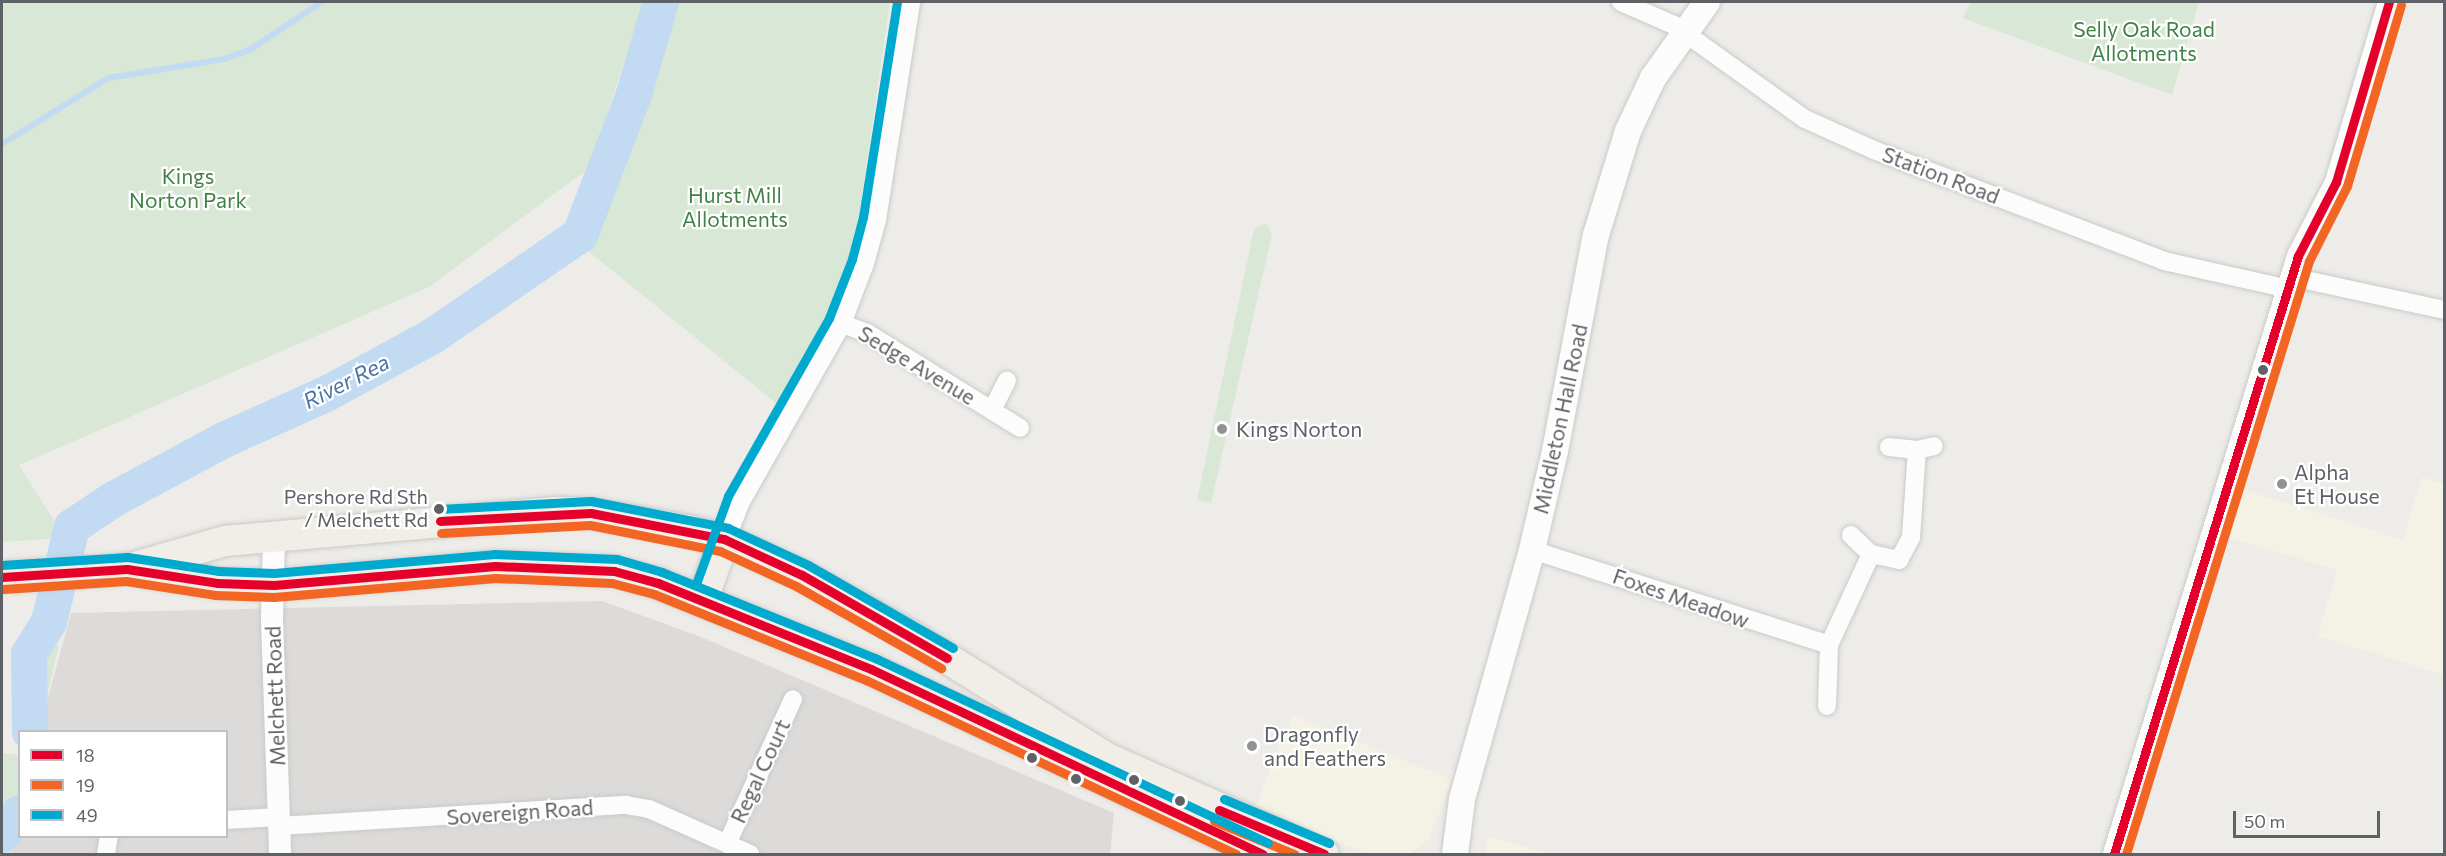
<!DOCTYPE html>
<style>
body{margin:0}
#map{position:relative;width:2446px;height:856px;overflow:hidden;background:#edece8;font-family:Commissioner,sans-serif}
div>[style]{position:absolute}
.commercial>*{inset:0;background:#f4f2e4}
.industrial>*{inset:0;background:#dcdbd9}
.green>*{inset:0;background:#d8e7d6}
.stream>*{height:6px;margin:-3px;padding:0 3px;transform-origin:3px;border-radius:3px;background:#c2daf2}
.river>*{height:36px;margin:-18px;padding:0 18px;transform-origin:18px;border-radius:18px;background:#c2daf2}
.roads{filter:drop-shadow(0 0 2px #cacaca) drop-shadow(0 0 2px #cacaca)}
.minor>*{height:18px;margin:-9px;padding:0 9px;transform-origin:9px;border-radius:9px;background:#fcfcfc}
.tertiary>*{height:22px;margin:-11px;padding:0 11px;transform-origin:11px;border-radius:11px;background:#fcfcfc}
.secondary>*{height:26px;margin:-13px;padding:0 13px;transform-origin:13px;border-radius:13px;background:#fcfcfc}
.trunk>*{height:30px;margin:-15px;padding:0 15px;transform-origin:15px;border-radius:15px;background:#f0eee6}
.bus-1>*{height:9px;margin:-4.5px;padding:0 4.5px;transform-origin:4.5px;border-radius:4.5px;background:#e4002b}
.bus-2>*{height:9px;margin:-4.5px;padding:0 4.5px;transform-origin:4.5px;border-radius:4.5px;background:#f26522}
.bus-3>*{height:9px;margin:-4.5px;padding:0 4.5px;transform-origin:4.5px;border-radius:4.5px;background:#00a9ce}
.dots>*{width:16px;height:16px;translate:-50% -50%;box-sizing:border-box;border:3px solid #fff;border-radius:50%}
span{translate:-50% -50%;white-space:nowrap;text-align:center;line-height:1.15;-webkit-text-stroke:4.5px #fff;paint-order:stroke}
.bus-label{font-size:20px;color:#5e6165}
.right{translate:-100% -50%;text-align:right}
.park-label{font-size:21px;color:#408246}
.street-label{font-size:21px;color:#5e6165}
.poi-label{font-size:21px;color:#5e6165}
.left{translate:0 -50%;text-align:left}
.water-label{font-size:22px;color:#4d74a6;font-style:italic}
.frame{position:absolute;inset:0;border:3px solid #5e6165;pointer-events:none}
.legend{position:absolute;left:18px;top:730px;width:210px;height:108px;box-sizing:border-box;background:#fff;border:2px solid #bfc0c1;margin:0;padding:8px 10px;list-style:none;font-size:18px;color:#5e6165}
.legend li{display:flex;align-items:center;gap:12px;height:30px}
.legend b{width:30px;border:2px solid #bfc0c1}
.scale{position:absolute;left:2233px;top:811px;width:147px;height:27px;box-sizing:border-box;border:3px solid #5e6165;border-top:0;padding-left:8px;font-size:18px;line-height:21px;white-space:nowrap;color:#5e6165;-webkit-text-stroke:4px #fff;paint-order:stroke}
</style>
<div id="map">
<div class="commercial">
<div style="clip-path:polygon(2422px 477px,2444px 484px,2444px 675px,2318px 636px,2337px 570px,2227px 537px,2244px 490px,2403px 540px)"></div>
<div style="clip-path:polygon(1293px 715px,1452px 780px,1429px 839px,1410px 854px,1368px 854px,1254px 809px)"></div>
<div style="clip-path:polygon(1487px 836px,1550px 854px,1486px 854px)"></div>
</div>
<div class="industrial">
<div style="clip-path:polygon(602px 601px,701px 637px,1114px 813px,1110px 854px,12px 854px,19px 812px,20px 836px,226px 836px,226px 732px,39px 731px,71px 613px)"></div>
</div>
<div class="green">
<div style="clip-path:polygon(2px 2px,645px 2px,588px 169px,429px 287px,19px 465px,56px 524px,60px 538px,2px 542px)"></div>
<div style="clip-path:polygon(685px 2px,890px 2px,857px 228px,835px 317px,776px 403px,582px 246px,611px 188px,665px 24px,672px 7px)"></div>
<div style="clip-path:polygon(1971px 2px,2199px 2px,2172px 95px,1963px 18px)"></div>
<div style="clip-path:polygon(1266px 223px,1272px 234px,1211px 503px,1197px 500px,1254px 229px)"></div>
<div style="clip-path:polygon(59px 645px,39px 731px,19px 734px,15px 710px,21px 646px)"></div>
<div style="clip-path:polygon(2px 753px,19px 755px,19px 812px,12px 854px,2px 854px)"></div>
</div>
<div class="stream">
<div style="left:2px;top:144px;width:125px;rotate:-31.9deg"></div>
<div style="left:108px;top:78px;width:118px;rotate:-9.3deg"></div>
<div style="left:224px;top:59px;width:29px;rotate:-20deg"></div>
<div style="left:251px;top:49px;width:85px;rotate:-33.5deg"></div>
</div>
<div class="river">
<div style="left:30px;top:732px;width:78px;rotate:-90.7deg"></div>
<div style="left:29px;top:654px;width:38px;rotate:-58deg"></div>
<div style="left:49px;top:622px;width:98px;rotate:-76.4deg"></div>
<div style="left:72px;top:527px;width:50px;rotate:-33.7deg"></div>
<div style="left:114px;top:499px;width:125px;rotate:-28.2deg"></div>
<div style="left:224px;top:440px;width:114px;rotate:-24.3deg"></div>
<div style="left:328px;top:393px;width:119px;rotate:-28.5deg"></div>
<div style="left:433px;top:336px;width:178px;rotate:-34.5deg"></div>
<div style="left:580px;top:235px;width:151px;rotate:-69deg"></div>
<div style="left:634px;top:94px;width:96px;rotate:-73.6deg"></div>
<div style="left:2px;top:835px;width:28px;rotate:-51deg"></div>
</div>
<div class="roads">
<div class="minor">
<div style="left:1621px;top:2px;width:58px;rotate:23.5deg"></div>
<div style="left:1674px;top:25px;width:161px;rotate:35.7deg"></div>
<div style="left:1805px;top:119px;width:76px;rotate:24.2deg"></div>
<div style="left:1874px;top:150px;width:311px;rotate:20.9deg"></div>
<div style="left:2164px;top:261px;width:128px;rotate:12.6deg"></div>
<div style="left:2292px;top:277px;width:156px;rotate:12.2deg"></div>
<div style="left:840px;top:323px;width:29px;rotate:20deg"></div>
<div style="left:867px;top:333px;width:180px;rotate:31.8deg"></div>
<div style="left:992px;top:410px;width:33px;rotate:-63deg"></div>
<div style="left:1889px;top:447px;width:28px;rotate:6deg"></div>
<div style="left:1851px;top:535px;width:28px;rotate:44deg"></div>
<div style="left:1532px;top:550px;width:312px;rotate:17.7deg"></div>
<div style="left:1829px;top:645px;width:100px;rotate:-65.2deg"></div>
<div style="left:1871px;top:554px;width:29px;rotate:12deg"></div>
<div style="left:1899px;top:560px;width:26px;rotate:-62deg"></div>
<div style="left:1911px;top:537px;width:87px;rotate:-86.1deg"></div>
<div style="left:1917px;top:450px;width:17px;rotate:-13deg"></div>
<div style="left:1827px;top:706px;width:61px;rotate:-88.1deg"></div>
<div style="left:226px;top:820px;width:53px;rotate:-3.2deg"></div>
<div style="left:279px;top:826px;width:348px;rotate:-3.5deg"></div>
<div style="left:626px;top:805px;width:23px;rotate:10deg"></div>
<div style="left:649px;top:809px;width:111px;rotate:24deg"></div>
<div style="left:727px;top:844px;width:159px;rotate:-65.5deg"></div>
<div style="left:106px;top:854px;width:18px;rotate:-81deg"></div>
</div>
<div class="tertiary">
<div style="left:274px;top:538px;width:83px;rotate:91.4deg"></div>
<div style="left:272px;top:621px;width:233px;rotate:88deg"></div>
<div style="left:724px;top:539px;width:41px;rotate:-68.5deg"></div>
<div style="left:739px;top:501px;width:205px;rotate:-60.4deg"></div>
<div style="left:840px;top:323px;width:64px;rotate:-69deg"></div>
<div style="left:863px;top:263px;width:45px;rotate:-74.4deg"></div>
<div style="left:875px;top:220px;width:221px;rotate:-81.1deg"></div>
<div style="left:2114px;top:854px;width:626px;rotate:-72.9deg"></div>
<div style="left:2298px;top:256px;width:83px;rotate:-62.8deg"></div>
<div style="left:2336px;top:182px;width:188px;rotate:-73.6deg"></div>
</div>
<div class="secondary">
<div style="left:1455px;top:854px;width:55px;rotate:-82.7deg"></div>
<div style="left:1462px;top:799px;width:259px;rotate:-74.3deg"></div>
<div style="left:1532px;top:550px;width:102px;rotate:-76.9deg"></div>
<div style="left:1555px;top:451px;width:220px;rotate:-79.3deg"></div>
<div style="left:1596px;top:235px;width:109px;rotate:-72.9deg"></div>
<div style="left:1628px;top:131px;width:59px;rotate:-64.7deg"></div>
<div style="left:1653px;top:78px;width:93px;rotate:-54.6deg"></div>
</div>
<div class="trunk">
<div style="left:135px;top:567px;width:94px;rotate:-16.1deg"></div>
<div style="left:225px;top:541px;width:332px;rotate:-5deg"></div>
<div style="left:556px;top:512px;width:35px;rotate:2deg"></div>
<div style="left:591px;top:513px;width:97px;rotate:10.1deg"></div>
<div style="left:686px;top:530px;width:39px;rotate:13deg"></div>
<div style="left:724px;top:539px;width:86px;rotate:24.8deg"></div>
<div style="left:802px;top:575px;width:127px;rotate:29.2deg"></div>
<div style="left:913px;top:637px;width:229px;rotate:32deg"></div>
<div style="left:1107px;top:758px;width:237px;rotate:23.9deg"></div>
<div style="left:2px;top:577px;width:125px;rotate:-3.7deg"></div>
<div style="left:127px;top:569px;width:91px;rotate:8.8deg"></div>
<div style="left:217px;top:583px;width:57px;rotate:2deg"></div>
<div style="left:274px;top:585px;width:222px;rotate:-4.9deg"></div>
<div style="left:495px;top:566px;width:119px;rotate:2.4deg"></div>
<div style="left:614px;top:571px;width:46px;rotate:15.3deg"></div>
<div style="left:658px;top:583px;width:230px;rotate:22deg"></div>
<div style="left:871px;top:669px;width:433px;rotate:25.3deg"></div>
<div style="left:703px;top:600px;width:65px;rotate:-71deg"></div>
</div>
</div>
<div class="bus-1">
<div style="left:440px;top:521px;width:151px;rotate:-3deg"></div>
<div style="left:591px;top:513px;width:136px;rotate:11.1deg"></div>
<div style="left:724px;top:539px;width:86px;rotate:24.8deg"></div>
<div style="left:802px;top:575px;width:167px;rotate:29.8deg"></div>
<div style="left:2px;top:577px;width:125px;rotate:-3.7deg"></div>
<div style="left:127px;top:569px;width:91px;rotate:8.8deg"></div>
<div style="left:217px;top:583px;width:57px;rotate:2deg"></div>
<div style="left:274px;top:585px;width:222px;rotate:-4.9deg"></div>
<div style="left:495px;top:566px;width:119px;rotate:2.4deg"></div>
<div style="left:614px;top:571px;width:46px;rotate:15.3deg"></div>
<div style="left:658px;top:583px;width:230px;rotate:22deg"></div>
<div style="left:871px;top:669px;width:433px;rotate:25.3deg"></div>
<div style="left:1219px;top:810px;width:114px;rotate:22.7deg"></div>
<div style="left:2114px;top:854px;width:626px;rotate:-72.9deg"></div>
<div style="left:2298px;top:256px;width:83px;rotate:-62.8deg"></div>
<div style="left:2336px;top:182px;width:188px;rotate:-73.6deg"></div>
</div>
<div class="bus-2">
<div style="left:441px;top:533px;width:149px;rotate:-3.1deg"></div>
<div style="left:590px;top:525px;width:133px;rotate:11.3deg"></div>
<div style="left:720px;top:551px;width:84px;rotate:24.7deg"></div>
<div style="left:796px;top:586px;width:167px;rotate:29.5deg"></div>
<div style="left:3px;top:589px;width:123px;rotate:-3.7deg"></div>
<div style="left:126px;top:581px;width:90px;rotate:8.9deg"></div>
<div style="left:215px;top:595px;width:59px;rotate:1.9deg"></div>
<div style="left:274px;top:597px;width:222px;rotate:-4.9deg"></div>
<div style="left:495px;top:578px;width:117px;rotate:2.4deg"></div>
<div style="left:612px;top:583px;width:43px;rotate:14.7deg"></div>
<div style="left:654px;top:594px;width:229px;rotate:22.1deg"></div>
<div style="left:866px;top:680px;width:409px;rotate:25.2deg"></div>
<div style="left:1214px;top:821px;width:87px;rotate:22.4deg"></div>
<div style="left:2126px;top:854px;width:621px;rotate:-72.85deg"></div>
<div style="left:2309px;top:261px;width:84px;rotate:-63.1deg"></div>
<div style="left:2347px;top:186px;width:189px;rotate:-73.4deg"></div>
</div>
<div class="bus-3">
<div style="left:439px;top:509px;width:152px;rotate:-3deg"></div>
<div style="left:591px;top:501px;width:140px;rotate:11.1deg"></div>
<div style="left:728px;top:528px;width:88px;rotate:24.8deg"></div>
<div style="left:808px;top:565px;width:167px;rotate:29.8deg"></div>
<div style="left:2px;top:565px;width:126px;rotate:-3.6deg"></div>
<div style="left:128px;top:557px;width:91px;rotate:8.8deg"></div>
<div style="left:218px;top:571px;width:56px;rotate:2deg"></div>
<div style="left:274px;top:573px;width:221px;rotate:-4.9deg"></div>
<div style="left:494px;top:554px;width:123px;rotate:2.3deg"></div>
<div style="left:617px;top:559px;width:47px;rotate:16.1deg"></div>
<div style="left:662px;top:572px;width:230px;rotate:22deg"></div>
<div style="left:875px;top:658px;width:434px;rotate:25.2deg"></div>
<div style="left:696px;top:584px;width:94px;rotate:-70deg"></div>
<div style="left:728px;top:496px;width:205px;rotate:-60.4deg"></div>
<div style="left:829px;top:318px;width:63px;rotate:-68.7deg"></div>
<div style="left:852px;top:259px;width:43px;rotate:-75.3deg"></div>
<div style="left:863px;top:217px;width:218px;rotate:-81deg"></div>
<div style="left:1224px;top:799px;width:114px;rotate:22.7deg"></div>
</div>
<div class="dots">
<div style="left:2263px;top:370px;background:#5e6165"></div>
<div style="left:1222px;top:429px;background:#909293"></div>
<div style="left:2282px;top:484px;background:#909293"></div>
<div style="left:439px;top:509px;background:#5e6165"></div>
<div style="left:1252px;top:746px;background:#909293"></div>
<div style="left:1032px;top:758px;background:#5e6165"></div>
<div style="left:1076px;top:779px;background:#5e6165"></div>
<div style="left:1134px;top:780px;background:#5e6165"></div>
<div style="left:1180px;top:801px;background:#5e6165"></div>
</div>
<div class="bus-label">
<span class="right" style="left:428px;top:508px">Pershore Rd Sth<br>/ Melchett Rd</span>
</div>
<div class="park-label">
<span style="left:2144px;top:41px">Selly Oak Road<br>Allotments</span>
<span style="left:188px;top:188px">Kings<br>Norton Park</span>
<span style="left:735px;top:207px">Hurst Mill<br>Allotments</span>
</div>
<div class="street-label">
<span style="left:1941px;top:175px;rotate:21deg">Station Road</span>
<span style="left:917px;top:365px;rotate:31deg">Sedge Avenue</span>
<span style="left:1560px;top:419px;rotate:-78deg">Middleton Hall Road</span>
<span style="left:1681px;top:598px;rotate:19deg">Foxes Meadow</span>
<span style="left:275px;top:696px;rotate:-92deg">Melchett Road</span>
<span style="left:760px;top:771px;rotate:-65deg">Regal Court</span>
<span style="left:520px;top:812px;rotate:-4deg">Sovereign Road</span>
</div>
<div class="poi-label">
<span class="left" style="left:1236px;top:429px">Kings Norton</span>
<span class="left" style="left:2294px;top:484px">Alpha<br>Et House</span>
<span class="left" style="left:1264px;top:746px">Dragonfly<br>and Feathers</span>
</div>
<div class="water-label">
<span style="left:346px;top:381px;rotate:-27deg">River Rea</span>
</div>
<div class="frame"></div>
<ul class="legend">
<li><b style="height:8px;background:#e4002b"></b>18</li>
<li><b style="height:8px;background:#f26522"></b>19</li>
<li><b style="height:8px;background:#00a9ce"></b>49</li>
</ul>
<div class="scale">50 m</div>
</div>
